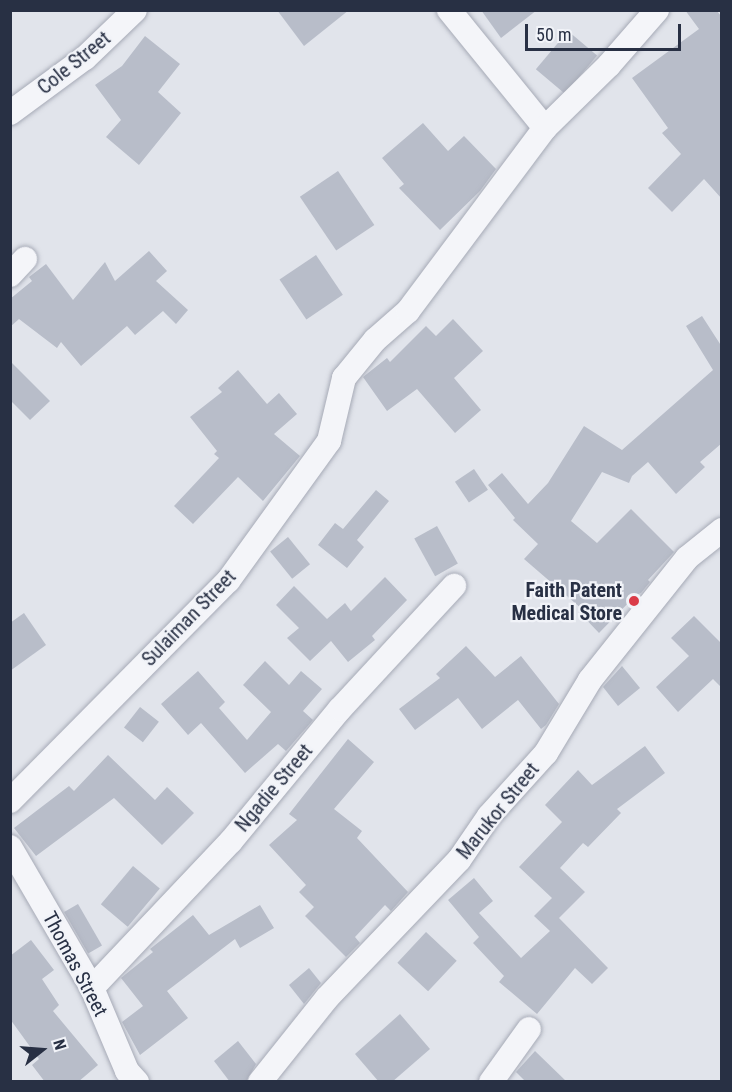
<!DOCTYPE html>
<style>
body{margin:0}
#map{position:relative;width:732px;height:1092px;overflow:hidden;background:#e1e4eb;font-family:"Roboto Condensed",sans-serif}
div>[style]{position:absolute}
.building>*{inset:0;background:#b8bdc9;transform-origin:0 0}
.roads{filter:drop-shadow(0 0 2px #a6aab6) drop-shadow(0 0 2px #a6aab6)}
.minor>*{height:24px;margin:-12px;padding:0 12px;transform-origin:12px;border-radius:12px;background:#f4f5f9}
.dots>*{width:16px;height:16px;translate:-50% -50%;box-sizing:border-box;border:3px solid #f1f3f8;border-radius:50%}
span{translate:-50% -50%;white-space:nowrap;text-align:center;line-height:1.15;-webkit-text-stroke:4.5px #f1f3f8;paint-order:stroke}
.street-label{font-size:20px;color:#283044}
.poi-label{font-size:20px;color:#283044;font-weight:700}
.right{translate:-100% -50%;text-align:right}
.frame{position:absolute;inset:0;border:12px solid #283044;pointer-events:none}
.north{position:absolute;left:12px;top:1020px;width:60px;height:60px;-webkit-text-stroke:4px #f1f3f8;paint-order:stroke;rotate:73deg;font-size:16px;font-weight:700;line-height:24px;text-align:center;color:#283044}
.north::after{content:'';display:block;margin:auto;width:21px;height:27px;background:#283044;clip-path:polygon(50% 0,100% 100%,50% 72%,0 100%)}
.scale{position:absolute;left:525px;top:24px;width:156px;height:27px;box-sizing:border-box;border:3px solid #283044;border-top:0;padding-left:8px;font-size:18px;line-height:21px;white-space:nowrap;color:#283044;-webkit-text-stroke:4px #f1f3f8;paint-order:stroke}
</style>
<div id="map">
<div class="building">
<div style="clip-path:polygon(277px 10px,349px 10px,304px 46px)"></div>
<div style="clip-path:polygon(481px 10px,537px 10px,501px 38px)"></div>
<div style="clip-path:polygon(685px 10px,716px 10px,722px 17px,722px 199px,704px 179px,672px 212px,648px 188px,681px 154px,662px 133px,668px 128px,632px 78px,699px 29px)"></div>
<div style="left:568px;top:31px;width:38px;height:50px;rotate:40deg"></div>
<div style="clip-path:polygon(145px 36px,180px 64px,158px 92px,181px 113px,139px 165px,106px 137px,121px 120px,95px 85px,122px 66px)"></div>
<div style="clip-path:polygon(423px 123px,448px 151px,464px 136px,496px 169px,480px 191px,440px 230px,399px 188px,404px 184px,382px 158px)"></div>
<div style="left:338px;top:171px;width:65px;height:46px;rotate:56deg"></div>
<div style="clip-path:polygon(149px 251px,167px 271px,156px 281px,188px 310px,176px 324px,163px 311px,135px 335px,127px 326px,81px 366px,61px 342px,57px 348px,19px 319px,10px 327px,10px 299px,32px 281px,29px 277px,46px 264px,73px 300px,105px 262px,115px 281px)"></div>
<div style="left:316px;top:255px;width:48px;height:44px;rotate:56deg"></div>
<div style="clip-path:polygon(702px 316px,722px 347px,722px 443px,700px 462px,705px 467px,676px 494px,648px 462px,632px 476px,629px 483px,602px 472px,571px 521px,597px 543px,631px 509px,674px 552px,648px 580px,650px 582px,641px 593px,636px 595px,599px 633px,579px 612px,582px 609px,524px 559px,538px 544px,513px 520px,515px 518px,488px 485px,502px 473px,528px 504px,548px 483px,584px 426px,622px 450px,713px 370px,686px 326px)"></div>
<div style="clip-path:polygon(453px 319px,483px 351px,454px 378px,481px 410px,455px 433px,417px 389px,387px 411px,363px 377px,387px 358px,390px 362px,426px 326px,436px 336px)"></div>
<div style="clip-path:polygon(10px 361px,50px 401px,30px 420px,10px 400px)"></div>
<div style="clip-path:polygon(238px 370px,267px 404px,279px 393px,297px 414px,274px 434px,300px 456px,263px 501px,238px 477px,193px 524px,174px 506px,219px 458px,214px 454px,217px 451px,190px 417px,222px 392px,218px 388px)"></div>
<div style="left:474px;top:469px;width:25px;height:23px;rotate:56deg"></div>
<div style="clip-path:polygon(376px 490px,389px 501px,357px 540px,364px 547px,347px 568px,318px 545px,335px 523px,343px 529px)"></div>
<div style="left:437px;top:526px;width:43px;height:26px;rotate:61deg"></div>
<div style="left:288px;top:537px;width:35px;height:23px;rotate:51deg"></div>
<div style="clip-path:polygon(385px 577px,407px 600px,372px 636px,375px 640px,348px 662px,331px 641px,310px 661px,287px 638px,299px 628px,276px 605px,294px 586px,327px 619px,345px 603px,351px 611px)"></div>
<div style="clip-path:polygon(24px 613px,46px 645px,10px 671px,10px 623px)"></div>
<div style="clip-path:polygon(694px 616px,722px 644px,722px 688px,713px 679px,678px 712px,656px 687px,689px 656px,671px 638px)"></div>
<div style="clip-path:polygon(466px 646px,495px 677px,521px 656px,559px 704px,546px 725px,541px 729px,518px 700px,482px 729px,458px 698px,415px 730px,399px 709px,440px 678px,436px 674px)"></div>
<div style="clip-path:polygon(265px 661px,289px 685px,301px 671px,322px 689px,303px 711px,313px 720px,286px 751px,278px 744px,245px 773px,201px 723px,188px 735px,161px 704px,198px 671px,225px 702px,219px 708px,247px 740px,271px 712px,243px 685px)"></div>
<div style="clip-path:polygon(622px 666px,640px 688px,618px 706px,603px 687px)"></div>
<div style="left:140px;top:707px;width:24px;height:26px;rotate:38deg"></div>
<div style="clip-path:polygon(348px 739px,374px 762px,334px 809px,362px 831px,357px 838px,408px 892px,391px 911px,385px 905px,355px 937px,360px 943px,346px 957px,305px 916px,314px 907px,299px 892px,306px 885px,269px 845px,297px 820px,289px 814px)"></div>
<div style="clip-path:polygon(645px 746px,665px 773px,617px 809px,621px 813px,588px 847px,583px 843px,560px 868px,585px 892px,559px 918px,608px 968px,592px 984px,575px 968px,537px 1014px,499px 982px,504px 976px,473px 943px,479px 937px,448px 900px,474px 878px,493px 901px,479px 913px,521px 958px,550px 931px,534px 916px,552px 898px,519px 867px,562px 822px,545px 805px,578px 770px,592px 785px)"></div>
<div style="clip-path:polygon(108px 755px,155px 800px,167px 787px,194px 813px,162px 845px,114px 798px,36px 856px,14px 828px,69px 786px,74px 791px)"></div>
<div style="left:133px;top:866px;width:35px;height:50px;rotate:40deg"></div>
<div style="left:78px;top:904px;width:48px;height:16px;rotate:60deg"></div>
<div style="clip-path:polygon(260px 905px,274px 928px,240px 948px,235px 939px,167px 991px,188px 1018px,140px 1055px,122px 1022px,143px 1006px,121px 978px,153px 952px,150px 949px,193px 915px,209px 935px)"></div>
<div style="left:426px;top:932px;width:42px;height:42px;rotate:43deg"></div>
<div style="clip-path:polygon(31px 940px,54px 970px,42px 979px,59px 1005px,53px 1011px,98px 1065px,78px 1082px,45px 1082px,32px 1065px,39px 1059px,10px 1019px,10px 956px)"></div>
<div style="clip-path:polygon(309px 968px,321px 983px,304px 1004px,289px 985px)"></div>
<div style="clip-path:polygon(400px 1014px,430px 1049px,392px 1082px,379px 1082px,355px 1054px)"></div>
<div style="clip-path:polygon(238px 1041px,256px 1064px,246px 1082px,230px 1082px,214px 1061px)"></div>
<div style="clip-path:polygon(535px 1051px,567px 1082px,526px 1082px,516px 1072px)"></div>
</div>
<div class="roads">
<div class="minor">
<div style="left:449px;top:10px;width:152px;rotate:50.9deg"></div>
<div style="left:10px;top:113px;width:93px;rotate:-36.3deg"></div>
<div style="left:85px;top:58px;width:69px;rotate:-43.8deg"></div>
<div style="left:10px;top:275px;width:22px;rotate:-47deg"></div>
<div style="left:10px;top:801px;width:310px;rotate:-45.3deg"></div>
<div style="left:228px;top:581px;width:173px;rotate:-54.2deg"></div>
<div style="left:329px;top:441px;width:65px;rotate:-76.6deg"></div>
<div style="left:344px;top:378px;width:49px;rotate:-50.8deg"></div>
<div style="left:375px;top:340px;width:44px;rotate:-41.3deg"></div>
<div style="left:408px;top:311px;width:229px;rotate:-53.2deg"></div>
<div style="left:545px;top:128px;width:90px;rotate:-44.5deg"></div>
<div style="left:609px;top:65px;width:73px;rotate:-48.9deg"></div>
<div style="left:10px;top:847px;width:163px;rotate:59.8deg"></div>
<div style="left:92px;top:988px;width:90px;rotate:67.1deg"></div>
<div style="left:127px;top:1071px;width:15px;rotate:48deg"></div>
<div style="left:92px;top:988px;width:202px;rotate:-46.6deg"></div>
<div style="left:231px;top:841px;width:171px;rotate:-50.5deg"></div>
<div style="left:340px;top:709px;width:168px;rotate:-47.2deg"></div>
<div style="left:260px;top:1082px;width:107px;rotate:-51.4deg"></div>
<div style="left:327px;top:998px;width:191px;rotate:-46.3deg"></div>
<div style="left:459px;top:860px;width:53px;rotate:-55.7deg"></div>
<div style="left:489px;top:816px;width:85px;rotate:-47.9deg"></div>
<div style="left:546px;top:753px;width:85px;rotate:-58.9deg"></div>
<div style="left:590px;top:680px;width:156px;rotate:-51.5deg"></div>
<div style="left:687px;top:558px;width:45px;rotate:-38.7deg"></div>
<div style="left:491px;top:1082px;width:65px;rotate:-54.4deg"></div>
</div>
</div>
<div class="dots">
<div style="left:634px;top:601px;background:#da3b48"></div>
</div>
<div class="street-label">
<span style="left:74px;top:63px;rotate:-39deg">Cole Street</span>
<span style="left:189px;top:618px;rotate:-46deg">Sulaiman Street</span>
<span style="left:274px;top:788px;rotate:-50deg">Ngadie Street</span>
<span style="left:498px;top:811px;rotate:-51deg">Marukor Street</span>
<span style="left:75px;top:964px;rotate:62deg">Thomas Street</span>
</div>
<div class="poi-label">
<span class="right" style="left:622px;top:602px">Faith Patent<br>Medical Store</span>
</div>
<div class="frame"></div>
<div class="north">N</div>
<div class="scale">50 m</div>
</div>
